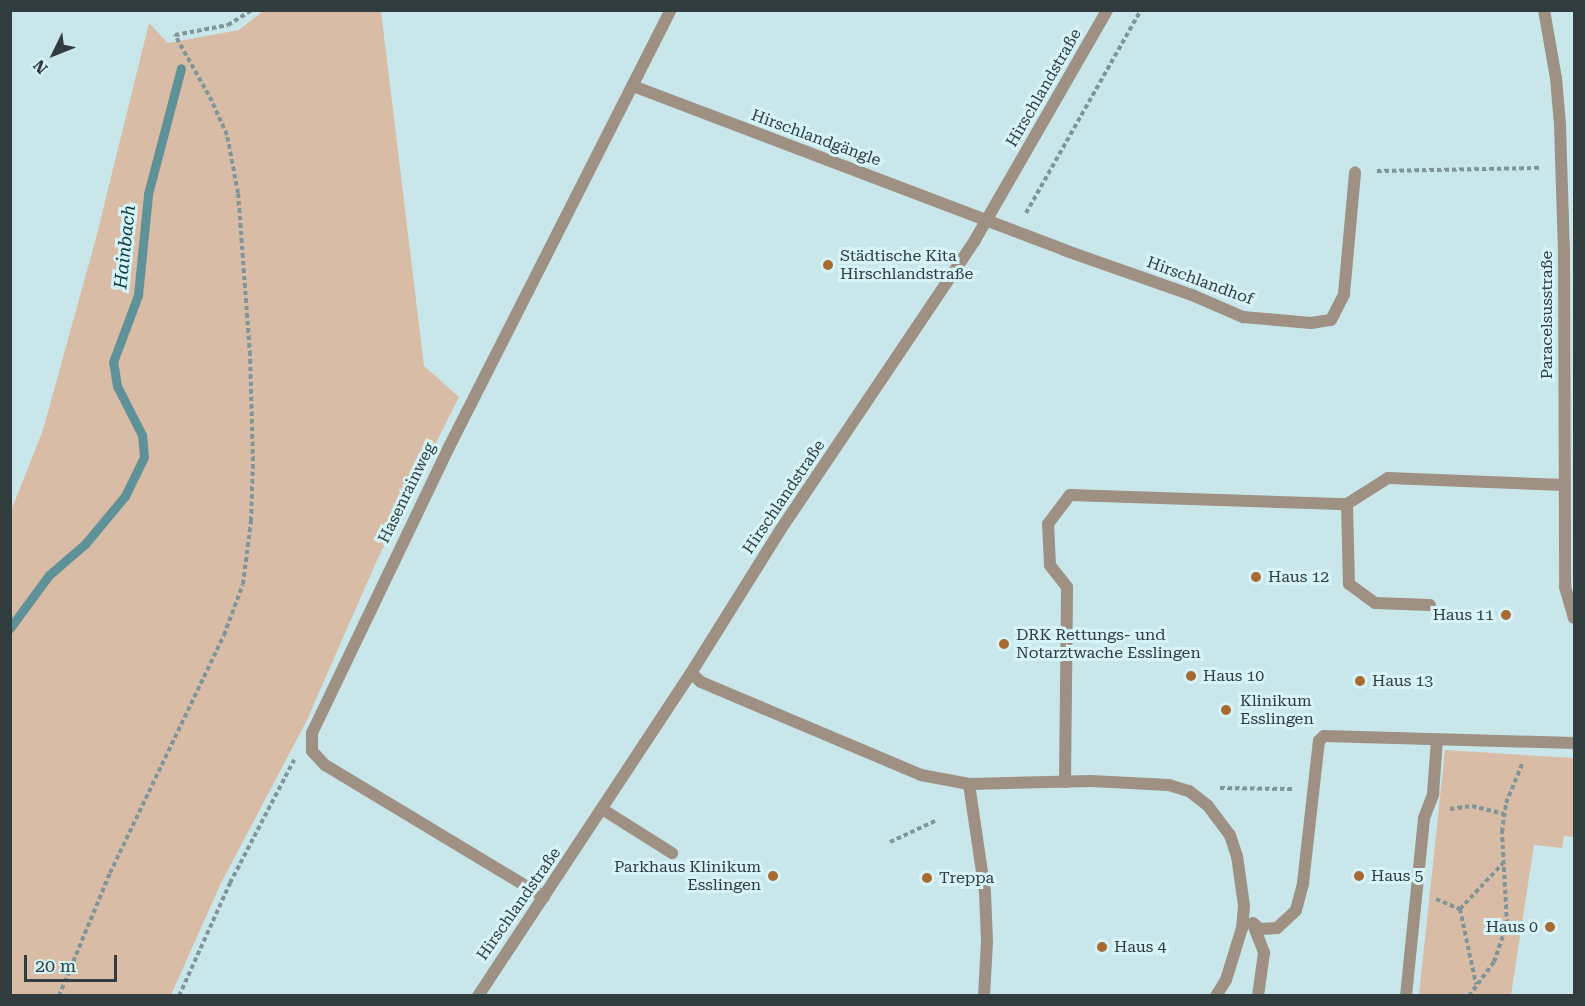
<!DOCTYPE html>
<meta charset="utf-8">
<style>
body{margin:0}
#map{position:relative;width:1585px;height:1006px;overflow:hidden;background:#c9e7ea;font-family:"Roboto Serif",serif}
div>[style]{position:absolute}
.green>*{inset:0;background:#d9bca5}
.stream>*{height:9px;margin:-4.5px;padding:0 4.5px;transform-origin:4.5px;border-radius:4.5px;background:#5f9298}
.path>*{height:4px;margin-top:-2px;transform-origin:0;background:repeating-linear-gradient(90deg,#7f9597 0 4.5px,transparent 0 7.5px)}
.service>*{height:12px;margin:-6px;padding:0 6px;transform-origin:6px;border-radius:6px;background:#9f9084}
.minor>*{height:12px;margin:-6px;padding:0 6px;transform-origin:6px;border-radius:6px;background:#9f9084}
.tertiary>*{height:12px;margin:-6px;padding:0 6px;transform-origin:6px;border-radius:6px;background:#9f9084}
.dots>*{width:16px;height:16px;translate:-50% -50%;box-sizing:border-box;border:3px solid #d6f4f8;border-radius:50%}
span{translate:-50% -50%;white-space:nowrap;text-align:center;line-height:1.15;-webkit-text-stroke:6px #d6f4f8;paint-order:stroke}
.street-label{font-size:16px;color:#303c3e}
.poi-label{font-size:16px;color:#303c3e}
.left{translate:0 -50%;text-align:left}
.right{translate:-100% -50%;text-align:right}
.water-label{font-size:18px;color:#073a3f;font-style:italic}
.frame{position:absolute;inset:0;border:12px solid #303c3e;pointer-events:none}
.north{position:absolute;left:24px;top:24px;width:60px;height:60px;-webkit-text-stroke:4px #d6f4f8;paint-order:stroke;rotate:227deg;font-size:16px;font-weight:700;line-height:24px;text-align:center;color:#303c3e}
.north::after{content:'';display:block;margin:auto;width:21px;height:27px;background:#303c3e;clip-path:polygon(50% 0,100% 100%,50% 72%,0 100%)}
.scale{position:absolute;left:24px;top:955px;width:93px;height:27px;box-sizing:border-box;border:3px solid #303c3e;border-top:0;padding-left:8px;font-size:18px;line-height:21px;white-space:nowrap;color:#303c3e;-webkit-text-stroke:4px #d6f4f8;paint-order:stroke}
</style>
<div id="map">
<div class="green">
<div style="clip-path:polygon(263px 11px,381px 11px,424px 366px,459px 397px,378px 558px,306px 722px,221px 883px,171px 995px,11px 995px,11px 511px,43px 430px,96px 238px,149px 23px,168px 43px,239px 30px)"></div>
<div style="clip-path:polygon(1445px 750px,1574px 758px,1574px 837px,1564px 836px,1562px 848px,1534px 845px,1511px 995px,1419px 995px)"></div>
</div>
<div class="stream">
<div style="left:10px;top:628px;width:66px;rotate:-53.7deg"></div>
<div style="left:49px;top:575px;width:48px;rotate:-40.7deg"></div>
<div style="left:85px;top:544px;width:62px;rotate:-50.2deg"></div>
<div style="left:125px;top:496px;width:43px;rotate:-64deg"></div>
<div style="left:144px;top:457px;width:22px;rotate:-95deg"></div>
<div style="left:142px;top:435px;width:55px;rotate:-117deg"></div>
<div style="left:117px;top:386px;width:24px;rotate:-99deg"></div>
<div style="left:113px;top:362px;width:72px;rotate:-69.5deg"></div>
<div style="left:138px;top:295px;width:101px;rotate:-84.3deg"></div>
<div style="left:148px;top:194px;width:130px;rotate:-75.3deg"></div>
</div>
<div class="path">
<div style="left:1377px;top:171px;width:163px;rotate:-1.1deg"></div>
<div style="left:1026px;top:213px;width:233px;rotate:-60.5deg"></div>
<div style="left:1220px;top:788px;width:73px;rotate:0.8deg"></div>
<div style="left:1450px;top:809px;width:22px;rotate:-8deg"></div>
<div style="left:1472px;top:806px;width:33px;rotate:14deg"></div>
<div style="left:890px;top:842px;width:52px;rotate:-25.1deg"></div>
<div style="left:1436px;top:899px;width:26px;rotate:23deg"></div>
<div style="left:1460px;top:909px;width:77px;rotate:78deg"></div>
<div style="left:1460px;top:909px;width:63px;rotate:-46.9deg"></div>
<div style="left:59px;top:996px;width:133px;rotate:-67.5deg"></div>
<div style="left:110px;top:873px;width:264px;rotate:-64.4deg"></div>
<div style="left:224px;top:635px;width:54px;rotate:-69.6deg"></div>
<div style="left:243px;top:584px;width:64px;rotate:-82.8deg"></div>
<div style="left:251px;top:521px;width:60px;rotate:-88.1deg"></div>
<div style="left:253px;top:461px;width:106px;rotate:-91.6deg"></div>
<div style="left:250px;top:355px;width:162px;rotate:-94.2deg"></div>
<div style="left:238px;top:193px;width:59px;rotate:-100.7deg"></div>
<div style="left:227px;top:135px;width:37px;rotate:-114deg"></div>
<div style="left:212px;top:101px;width:76px;rotate:-119.3deg"></div>
<div style="left:175px;top:35px;width:54px;rotate:-10.7deg"></div>
<div style="left:228px;top:25px;width:28px;rotate:-32deg"></div>
<div style="left:179px;top:996px;width:124px;rotate:-65.7deg"></div>
<div style="left:230px;top:883px;width:139px;rotate:-62.5deg"></div>
<div style="left:1469px;top:996px;width:42px;rotate:-53.7deg"></div>
<div style="left:1494px;top:962px;width:40px;rotate:-71.1deg"></div>
<div style="left:1507px;top:924px;width:92px;rotate:-93.1deg"></div>
<div style="left:1502px;top:832px;width:29px;rotate:-82deg"></div>
<div style="left:1506px;top:803px;width:44px;rotate:-67.5deg"></div>
</div>
<div class="service">
<div style="left:1347px;top:504px;width:80px;rotate:88.6deg"></div>
<div style="left:1349px;top:584px;width:32px;rotate:36deg"></div>
<div style="left:1375px;top:603px;width:55px;rotate:2.1deg"></div>
<div style="left:691px;top:673px;width:13px;rotate:42deg"></div>
<div style="left:701px;top:682px;width:239px;rotate:22.9deg"></div>
<div style="left:921px;top:775px;width:49px;rotate:10.6deg"></div>
<div style="left:969px;top:784px;width:122px;rotate:-1.4deg"></div>
<div style="left:1091px;top:781px;width:78px;rotate:2.9deg"></div>
<div style="left:1169px;top:785px;width:21px;rotate:17deg"></div>
<div style="left:1189px;top:791px;width:24px;rotate:38deg"></div>
<div style="left:1208px;top:806px;width:36px;rotate:53deg"></div>
<div style="left:1230px;top:835px;width:22px;rotate:72deg"></div>
<div style="left:1237px;top:856px;width:50px;rotate:82deg"></div>
<div style="left:1244px;top:906px;width:22px;rotate:95deg"></div>
<div style="left:1242px;top:928px;width:54px;rotate:107.1deg"></div>
<div style="left:1226px;top:980px;width:19px;rotate:122deg"></div>
<div style="left:1065px;top:782px;width:195px;rotate:-89.4deg"></div>
<div style="left:1067px;top:587px;width:28px;rotate:-128deg"></div>
<div style="left:1050px;top:565px;width:41px;rotate:-92.8deg"></div>
<div style="left:1048px;top:524px;width:36px;rotate:-53deg"></div>
<div style="left:1070px;top:495px;width:277px;rotate:1.9deg"></div>
<div style="left:1347px;top:504px;width:49px;rotate:-32.4deg"></div>
<div style="left:1388px;top:478px;width:177px;rotate:2.3deg"></div>
<div style="left:969px;top:784px;width:109px;rotate:81.6deg"></div>
<div style="left:985px;top:892px;width:50px;rotate:87.7deg"></div>
<div style="left:987px;top:942px;width:54px;rotate:93.2deg"></div>
<div style="left:602px;top:809px;width:83px;rotate:32.2deg"></div>
<div style="left:1253px;top:923px;width:9px;rotate:41deg"></div>
<div style="left:1260px;top:929px;width:17px;rotate:-3deg"></div>
<div style="left:1277px;top:928px;width:26px;rotate:-43deg"></div>
<div style="left:1296px;top:910px;width:28px;rotate:-75deg"></div>
<div style="left:1303px;top:883px;width:143px;rotate:-83.6deg"></div>
<div style="left:1319px;top:741px;width:7px;rotate:-45deg"></div>
<div style="left:1324px;top:736px;width:250px;rotate:1.6deg"></div>
<div style="left:1253px;top:924px;width:31px;rotate:69deg"></div>
<div style="left:1264px;top:953px;width:43px;rotate:97.9deg"></div>
<div style="left:1406px;top:996px;width:179px;rotate:-84.2deg"></div>
<div style="left:1424px;top:818px;width:26px;rotate:-69deg"></div>
<div style="left:1433px;top:794px;width:55px;rotate:-85.8deg"></div>
</div>
<div class="minor">
<div style="left:1544px;top:10px;width:69px;rotate:80deg"></div>
<div style="left:1556px;top:78px;width:47px;rotate:85.1deg"></div>
<div style="left:1560px;top:125px;width:128px;rotate:88.2deg"></div>
<div style="left:1564px;top:253px;width:334px;rotate:89.8deg"></div>
<div style="left:1565px;top:587px;width:32px;rotate:74deg"></div>
<div style="left:633px;top:86px;width:461px;rotate:20.8deg"></div>
<div style="left:1064px;top:250px;width:136px;rotate:19.4deg"></div>
<div style="left:1192px;top:295px;width:56px;rotate:23.3deg"></div>
<div style="left:1243px;top:317px;width:68px;rotate:5deg"></div>
<div style="left:1311px;top:323px;width:20px;rotate:-9deg"></div>
<div style="left:1331px;top:320px;width:29px;rotate:-63deg"></div>
<div style="left:1344px;top:294px;width:122px;rotate:-84.8deg"></div>
<div style="left:544px;top:897px;width:256px;rotate:-148.9deg"></div>
<div style="left:325px;top:765px;width:19px;rotate:-133deg"></div>
<div style="left:312px;top:751px;width:18px;rotate:-90deg"></div>
<div style="left:312px;top:733px;width:317px;rotate:-64.4deg"></div>
<div style="left:449px;top:447px;width:490px;rotate:-63.1deg"></div>
</div>
<div class="tertiary">
<div style="left:478px;top:996px;width:387px;rotate:-56.6deg"></div>
<div style="left:691px;top:673px;width:170px;rotate:-58deg"></div>
<div style="left:781px;top:529px;width:348px;rotate:-56.1deg"></div>
<div style="left:975px;top:240px;width:265px;rotate:-60.1deg"></div>
</div>
<div class="dots">
<div style="left:828px;top:265px;background:#a96a31"></div>
<div style="left:1256px;top:577px;background:#a96a31"></div>
<div style="left:1506px;top:615px;background:#a96a31"></div>
<div style="left:1004px;top:644px;background:#a96a31"></div>
<div style="left:1191px;top:676px;background:#a96a31"></div>
<div style="left:1360px;top:681px;background:#a96a31"></div>
<div style="left:1226px;top:710px;background:#a96a31"></div>
<div style="left:773px;top:876px;background:#a96a31"></div>
<div style="left:1359px;top:876px;background:#a96a31"></div>
<div style="left:927px;top:878px;background:#a96a31"></div>
<div style="left:1550px;top:927px;background:#a96a31"></div>
<div style="left:1102px;top:947px;background:#a96a31"></div>
</div>
<div class="street-label">
<span style="left:1044px;top:88px;rotate:-60deg">Hirschlandstraße</span>
<span style="left:816px;top:138px;rotate:20deg">Hirschlandgängle</span>
<span style="left:1200px;top:281px;rotate:20deg">Hirschlandhof</span>
<span style="left:1547px;top:315px;rotate:-90deg">Paracelsusstraße</span>
<span style="left:407px;top:493px;rotate:-64deg">Hasenrainweg</span>
<span style="left:784px;top:497px;rotate:-56deg">Hirschlandstraße</span>
<span style="left:519px;top:904px;rotate:-55deg">Hirschlandstraße</span>
</div>
<div class="poi-label">
<span class="left" style="left:840px;top:265px">Städtische Kita<br>Hirschlandstraße</span>
<span class="left" style="left:1268px;top:577px">Haus 12</span>
<span class="right" style="left:1494px;top:615px">Haus 11</span>
<span class="left" style="left:1016px;top:644px">DRK Rettungs- und<br>Notarztwache Esslingen</span>
<span class="left" style="left:1203px;top:676px">Haus 10</span>
<span class="left" style="left:1372px;top:681px">Haus 13</span>
<span class="left" style="left:1240px;top:710px">Klinikum<br>Esslingen</span>
<span class="right" style="left:761px;top:876px">Parkhaus Klinikum<br>Esslingen</span>
<span class="left" style="left:1371px;top:876px">Haus 5</span>
<span class="left" style="left:939px;top:878px">Treppa</span>
<span class="right" style="left:1538px;top:927px">Haus 0</span>
<span class="left" style="left:1114px;top:947px">Haus 4</span>
</div>
<div class="water-label">
<span style="left:125px;top:247px;rotate:-84deg">Hainbach</span>
</div>
<div class="frame"></div>
<div class="north">N</div>
<div class="scale">20 m</div>
</div>
